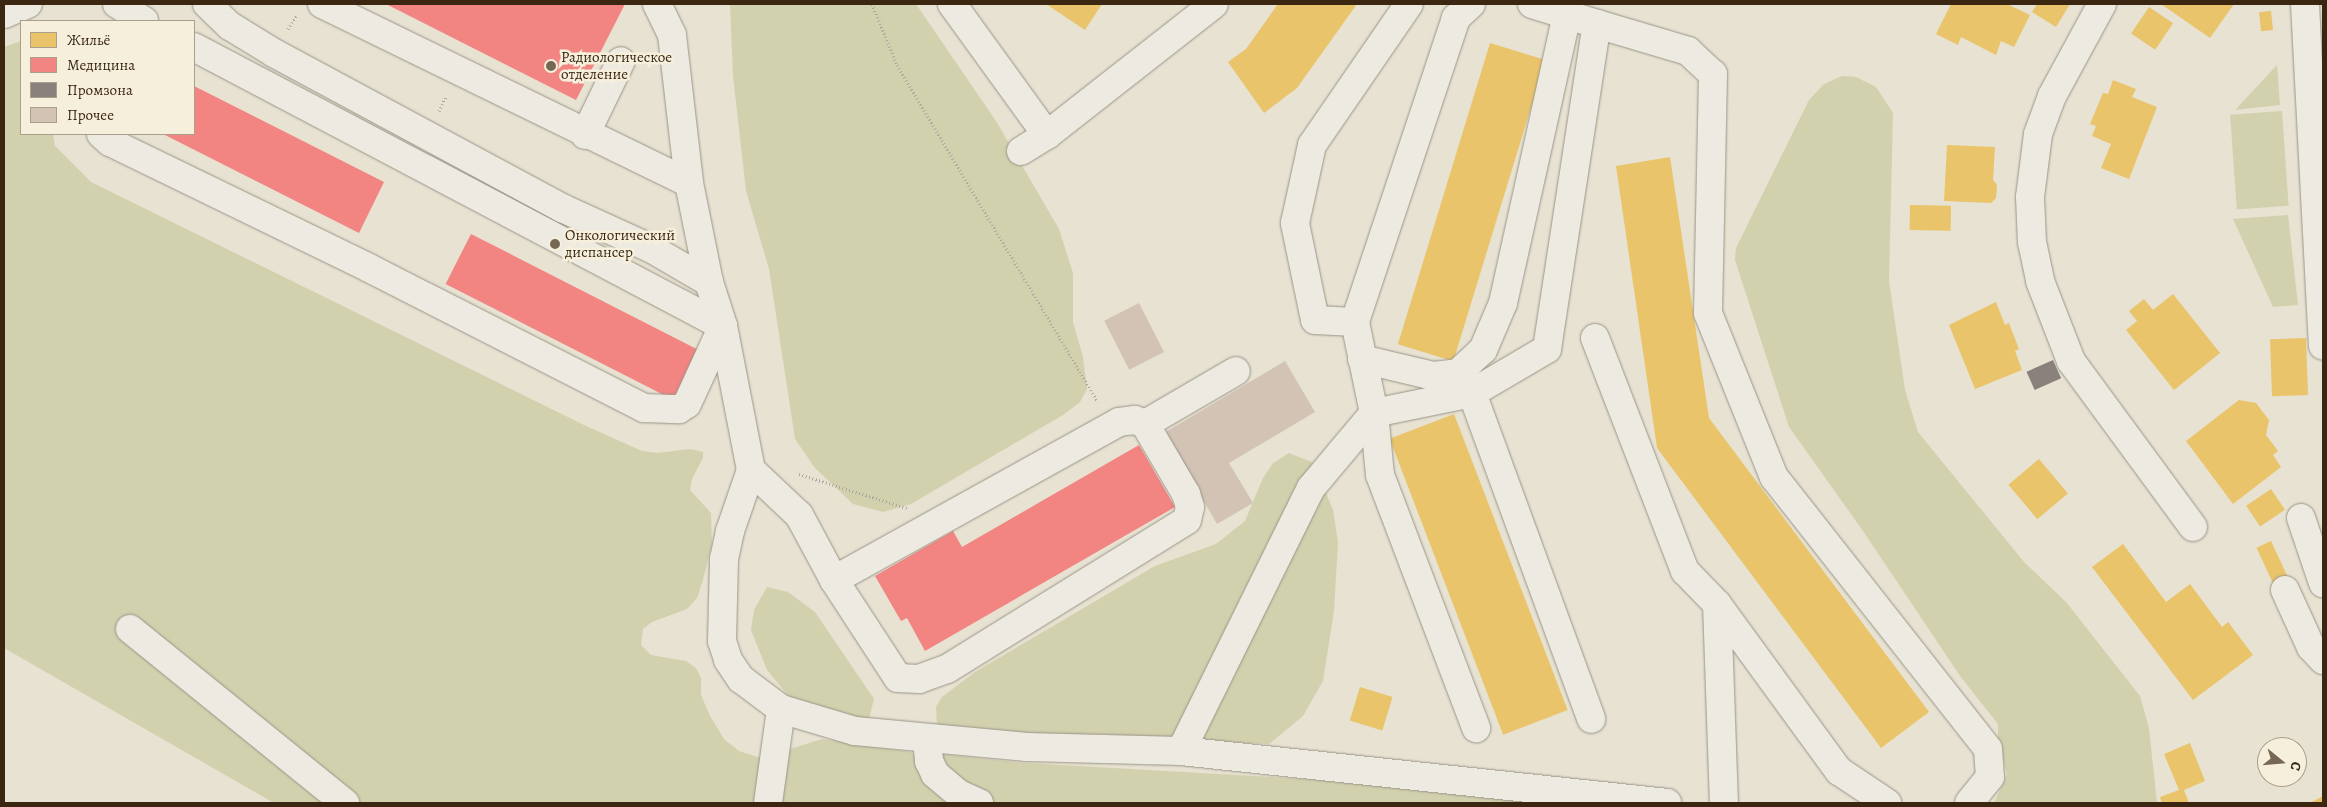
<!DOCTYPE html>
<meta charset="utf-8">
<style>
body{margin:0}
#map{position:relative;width:2327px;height:807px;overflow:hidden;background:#e7e2d1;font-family:Alegreya,serif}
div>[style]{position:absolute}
.green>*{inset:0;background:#d2d1ae;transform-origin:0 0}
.homes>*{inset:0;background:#e9c46a;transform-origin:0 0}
.health>*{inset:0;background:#f28482;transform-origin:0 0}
.industry>*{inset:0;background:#8a817c;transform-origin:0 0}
.building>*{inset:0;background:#d2c3b5;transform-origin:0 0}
.path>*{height:3px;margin-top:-1.5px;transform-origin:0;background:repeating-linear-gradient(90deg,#aca69e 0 1px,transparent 0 3.5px)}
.roads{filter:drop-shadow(0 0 1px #9a9488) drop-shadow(0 0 1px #9a9488)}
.minor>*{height:28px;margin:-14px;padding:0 14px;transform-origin:14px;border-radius:14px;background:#eceae1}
.dots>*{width:14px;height:14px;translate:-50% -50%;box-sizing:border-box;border:2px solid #f5efdc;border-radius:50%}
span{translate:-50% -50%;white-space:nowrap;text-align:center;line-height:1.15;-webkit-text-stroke:5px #f5efdc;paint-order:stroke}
.poi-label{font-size:15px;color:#3b2711}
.left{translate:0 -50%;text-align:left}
.frame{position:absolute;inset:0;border:5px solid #3b2711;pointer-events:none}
.legend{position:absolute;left:20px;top:20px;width:175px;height:115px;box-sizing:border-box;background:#f5efdc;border:1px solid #ab9f8b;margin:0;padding:6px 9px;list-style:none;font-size:15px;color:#3b2711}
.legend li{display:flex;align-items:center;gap:10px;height:25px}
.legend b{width:25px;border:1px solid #ab9f8b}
.north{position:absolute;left:2257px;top:737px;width:50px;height:50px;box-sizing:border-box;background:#f5efdc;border:1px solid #ab9f8b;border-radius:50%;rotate:107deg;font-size:14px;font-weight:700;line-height:20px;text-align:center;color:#3b2711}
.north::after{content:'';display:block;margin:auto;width:18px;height:22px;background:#776854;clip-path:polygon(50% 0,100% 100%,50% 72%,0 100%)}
</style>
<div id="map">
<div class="green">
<div style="clip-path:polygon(730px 4px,916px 4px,996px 121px,1059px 229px,1073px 273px,1073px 322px,1083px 357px,1087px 389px,1080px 402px,1063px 415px,911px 504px,883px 512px,853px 504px,815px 468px,795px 439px,769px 269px,746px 191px,733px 76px)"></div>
<div style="clip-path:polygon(21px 41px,21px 134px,53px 134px,55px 146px,91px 182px,586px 426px,642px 451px,657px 453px,690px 449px,703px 452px,703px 458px,692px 479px,690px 490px,711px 513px,712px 544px,703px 580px,697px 598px,687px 609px,652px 622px,643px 629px,641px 645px,651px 655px,686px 661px,696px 668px,701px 678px,701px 695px,710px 716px,724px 739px,739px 751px,761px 758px,822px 739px,911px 752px,957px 803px,274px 803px,4px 648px,4px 47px)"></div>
<div style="clip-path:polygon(2277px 65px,2280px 105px,2235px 110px)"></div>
<div style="clip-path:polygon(1842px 76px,1856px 77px,1876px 87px,1893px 113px,1889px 281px,1905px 390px,1918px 432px,2024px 562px,2066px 602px,2140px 696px,2149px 728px,2157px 803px,1994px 803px,2007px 774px,1998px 738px,1998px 724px,1960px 676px,1863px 531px,1789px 427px,1735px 260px,1736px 248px,1809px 100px,1824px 84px)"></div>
<div style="left:2282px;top:111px;width:95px;height:52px;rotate:86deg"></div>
<div style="clip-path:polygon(2288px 215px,2298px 305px,2273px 307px,2233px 219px)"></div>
<div style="clip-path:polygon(1289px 453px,1314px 463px,1333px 510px,1338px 542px,1334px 611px,1323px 681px,1303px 716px,1269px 744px,1031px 734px,941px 728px,937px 725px,936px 707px,942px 697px,975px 672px,1155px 566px,1216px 544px,1245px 521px,1263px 478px,1273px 463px)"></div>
<div style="clip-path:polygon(767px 587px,788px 592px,815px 612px,874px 699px,869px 719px,859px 723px,791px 699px,767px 670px,751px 630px,754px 610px)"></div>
<div style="clip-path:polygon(940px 754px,1026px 763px,1357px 782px,1585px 803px,993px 803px,952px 778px)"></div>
</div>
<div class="homes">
<div style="clip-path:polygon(1046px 4px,1102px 4px,1085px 30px)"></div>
<div style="clip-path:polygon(1278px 4px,1357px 4px,1297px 88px,1264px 113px,1228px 62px,1246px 49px)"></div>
<div style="clip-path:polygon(1951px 4px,2007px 4px,2030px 15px,2014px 47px,2001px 41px,1996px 55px,1961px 37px,1958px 45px,1936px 34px)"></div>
<div style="clip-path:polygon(2037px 4px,2070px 4px,2056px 27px,2032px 12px)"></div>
<div style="clip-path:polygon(2161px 4px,2234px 4px,2210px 38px)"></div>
<div style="left:2149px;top:7px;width:29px;height:32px;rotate:34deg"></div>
<div style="left:2271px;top:11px;width:19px;height:12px;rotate:84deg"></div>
<div style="left:1490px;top:43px;width:58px;height:315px;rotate:17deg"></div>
<div style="clip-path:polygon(2113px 80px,2136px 89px,2132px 97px,2157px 107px,2129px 179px,2101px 168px,2111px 144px,2092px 136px,2096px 126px,2090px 124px,2103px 93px,2108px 94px)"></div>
<div style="clip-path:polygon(1947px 145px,1995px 147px,1993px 180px,1997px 185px,1996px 198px,1991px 203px,1944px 201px)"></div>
<div style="clip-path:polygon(1670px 157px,1709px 418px,1929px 712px,1881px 748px,1657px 448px,1616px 166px)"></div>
<div style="left:1910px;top:205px;width:41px;height:25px;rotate:1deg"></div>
<div style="clip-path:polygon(2173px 294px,2220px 353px,2174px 390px,2126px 330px,2137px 321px,2129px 311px,2144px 299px,2153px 310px)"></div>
<div style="clip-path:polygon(1996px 302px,2005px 325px,2009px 323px,2019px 349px,2015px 351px,2022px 370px,1975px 389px,1949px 325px)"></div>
<div style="left:2306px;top:338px;width:57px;height:36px;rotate:88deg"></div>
<div style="clip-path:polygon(2239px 400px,2256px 403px,2269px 420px,2266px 435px,2278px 451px,2273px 455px,2281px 467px,2233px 504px,2186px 441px)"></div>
<div style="left:1454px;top:414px;width:317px;height:69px;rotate:69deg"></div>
<div style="left:2039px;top:459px;width:45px;height:40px;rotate:50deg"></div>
<div style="left:2271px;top:489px;width:25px;height:30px;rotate:56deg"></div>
<div style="left:2271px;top:541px;width:40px;height:16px;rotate:65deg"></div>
<div style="clip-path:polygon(2123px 544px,2166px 602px,2190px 584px,2222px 627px,2228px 622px,2253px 655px,2193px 700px,2092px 567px)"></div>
<div style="left:1360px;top:687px;width:34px;height:35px;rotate:17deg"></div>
<div style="clip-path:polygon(2190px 743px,2205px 781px,2184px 790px,2189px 803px,2162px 803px,2160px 797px,2179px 790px,2164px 754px)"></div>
<div style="clip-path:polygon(2323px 796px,2323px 803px,2310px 803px)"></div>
</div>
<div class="health">
<div style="clip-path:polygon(386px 4px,625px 4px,576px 100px)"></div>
<div style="clip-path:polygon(194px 86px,384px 182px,359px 233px,163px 134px,194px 134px)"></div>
<div style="left:471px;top:234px;width:262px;height:56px;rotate:27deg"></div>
<div style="clip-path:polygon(1139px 445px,1175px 507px,925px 651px,907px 618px,901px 621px,875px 576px,953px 531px,962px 547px)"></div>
</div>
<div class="industry">
<div style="left:2053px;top:360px;width:20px;height:29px;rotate:66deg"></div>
</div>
<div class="building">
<div style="left:1139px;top:303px;width:55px;height:39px;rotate:63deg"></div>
<div style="clip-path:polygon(1285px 361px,1315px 412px,1229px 463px,1253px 503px,1217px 524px,1164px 433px)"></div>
</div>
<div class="path">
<div style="left:872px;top:4px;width:66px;rotate:67.7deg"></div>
<div style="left:897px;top:65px;width:392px;rotate:59.2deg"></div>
<div style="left:288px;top:29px;width:17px;rotate:-57deg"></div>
<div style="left:439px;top:111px;width:17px;rotate:-65deg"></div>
<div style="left:799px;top:474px;width:113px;rotate:17.5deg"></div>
</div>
<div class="roads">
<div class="minor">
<div style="left:117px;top:4px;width:32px;rotate:32deg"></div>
<div style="left:207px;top:4px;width:32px;rotate:44deg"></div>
<div style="left:230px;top:26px;width:52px;rotate:31.5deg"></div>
<div style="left:274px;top:53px;width:327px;rotate:28.3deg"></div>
<div style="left:562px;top:208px;width:99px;rotate:24.5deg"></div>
<div style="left:652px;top:249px;width:66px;rotate:30.1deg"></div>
<div style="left:709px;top:282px;width:46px;rotate:72.3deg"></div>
<div style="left:723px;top:326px;width:147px;rotate:79deg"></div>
<div style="left:751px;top:470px;width:66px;rotate:43.2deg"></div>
<div style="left:799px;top:515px;width:74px;rotate:61.7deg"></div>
<div style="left:834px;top:580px;width:117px;rotate:56.9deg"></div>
<div style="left:898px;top:678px;width:21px;rotate:3deg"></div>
<div style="left:919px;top:679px;width:30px;rotate:-20deg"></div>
<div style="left:947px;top:669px;width:282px;rotate:-31.8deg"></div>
<div style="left:1187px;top:520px;width:13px;rotate:-77deg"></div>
<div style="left:1190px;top:507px;width:14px;rotate:-107deg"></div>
<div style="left:1186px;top:494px;width:81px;rotate:-120.4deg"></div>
<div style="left:1145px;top:424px;width:11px;rotate:-158deg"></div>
<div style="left:1135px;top:420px;width:16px;rotate:173deg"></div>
<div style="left:1119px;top:422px;width:326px;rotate:151deg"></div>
<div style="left:322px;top:4px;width:408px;rotate:26deg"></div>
<div style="left:657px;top:4px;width:34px;rotate:64deg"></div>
<div style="left:672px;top:35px;width:149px;rotate:83.4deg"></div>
<div style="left:689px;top:183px;width:101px;rotate:78.6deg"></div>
<div style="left:952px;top:4px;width:162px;rotate:54.1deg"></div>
<div style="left:1471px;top:4px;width:21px;rotate:137deg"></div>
<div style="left:1456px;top:18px;width:320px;rotate:108.4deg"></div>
<div style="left:1355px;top:322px;width:93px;rotate:78.2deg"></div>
<div style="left:1374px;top:413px;width:62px;rotate:84.5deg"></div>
<div style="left:1380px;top:475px;width:271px;rotate:69.2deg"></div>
<div style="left:2102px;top:4px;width:105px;rotate:118.5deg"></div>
<div style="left:2052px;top:96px;width:40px;rotate:110.2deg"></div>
<div style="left:2038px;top:134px;width:64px;rotate:97.2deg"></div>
<div style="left:2030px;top:197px;width:45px;rotate:87.5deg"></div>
<div style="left:2032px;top:242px;width:40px;rotate:78deg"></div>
<div style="left:2040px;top:281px;width:86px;rotate:68.8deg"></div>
<div style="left:2071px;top:361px;width:206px;rotate:53.7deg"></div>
<div style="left:2305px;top:4px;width:342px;rotate:87deg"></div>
<div style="left:4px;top:14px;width:26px;rotate:-23deg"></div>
<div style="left:1597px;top:24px;width:95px;rotate:16.5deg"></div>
<div style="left:1688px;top:51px;width:34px;rotate:43deg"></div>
<div style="left:1713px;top:74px;width:239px;rotate:91.2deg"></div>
<div style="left:1708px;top:313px;width:177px;rotate:68.1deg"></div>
<div style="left:1774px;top:477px;width:346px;rotate:51.8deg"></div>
<div style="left:1988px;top:749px;width:28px;rotate:86deg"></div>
<div style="left:1990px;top:777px;width:33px;rotate:129deg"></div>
<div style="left:101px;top:134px;width:12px;rotate:42deg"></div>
<div style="left:110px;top:142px;width:288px;rotate:25.9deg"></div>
<div style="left:369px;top:268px;width:309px;rotate:27deg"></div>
<div style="left:644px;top:408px;width:35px;rotate:2deg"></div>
<div style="left:679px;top:409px;width:9px;rotate:-32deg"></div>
<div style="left:687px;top:404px;width:86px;rotate:-65.2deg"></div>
<div style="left:723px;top:326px;width:598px;rotate:-152.19deg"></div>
<div style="left:585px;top:135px;width:82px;rotate:-64.1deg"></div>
<div style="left:1021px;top:151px;width:31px;rotate:-32deg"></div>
<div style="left:1047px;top:135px;width:212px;rotate:-38.1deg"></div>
<div style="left:1355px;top:322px;width:40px;rotate:-177.1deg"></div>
<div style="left:1315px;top:320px;width:99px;rotate:-101.7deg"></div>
<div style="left:1295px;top:223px;width:80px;rotate:-77.7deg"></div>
<div style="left:1312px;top:145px;width:171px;rotate:-55.5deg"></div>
<div style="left:1595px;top:338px;width:250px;rotate:68.9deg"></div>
<div style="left:1685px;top:571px;width:46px;rotate:45.9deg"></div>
<div style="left:1717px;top:604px;width:199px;rotate:88deg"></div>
<div style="left:1362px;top:359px;width:74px;rotate:13.3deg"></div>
<div style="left:1434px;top:376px;width:24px;rotate:-7deg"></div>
<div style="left:1458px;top:373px;width:34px;rotate:-43deg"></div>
<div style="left:1483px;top:350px;width:51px;rotate:-66.9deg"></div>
<div style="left:1503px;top:303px;width:296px;rotate:-77.5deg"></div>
<div style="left:1472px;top:393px;width:347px;rotate:69.9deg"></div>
<div style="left:1145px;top:424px;width:105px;rotate:-30.2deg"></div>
<div style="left:751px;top:470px;width:65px;rotate:109deg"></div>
<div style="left:730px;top:531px;width:29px;rotate:102deg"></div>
<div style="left:724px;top:559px;width:82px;rotate:91.4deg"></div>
<div style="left:722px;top:641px;width:20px;rotate:72deg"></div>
<div style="left:728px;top:660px;width:23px;rotate:56deg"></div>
<div style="left:741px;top:679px;width:50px;rotate:36.9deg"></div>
<div style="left:781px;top:709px;width:77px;rotate:16.6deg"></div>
<div style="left:855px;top:731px;width:173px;rotate:5.3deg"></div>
<div style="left:1027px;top:747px;width:154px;rotate:1.5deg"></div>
<div style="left:1181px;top:751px;width:489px;rotate:6.1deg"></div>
<div style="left:2301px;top:518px;width:69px;rotate:71.3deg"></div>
<div style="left:2285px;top:590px;width:63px;rotate:65.5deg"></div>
<div style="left:2311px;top:647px;width:18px;rotate:47deg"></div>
<div style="left:1717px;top:604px;width:207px;rotate:53.9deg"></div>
<div style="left:1839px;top:771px;width:58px;rotate:33.7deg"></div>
<div style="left:130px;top:629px;width:277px;rotate:39deg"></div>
<div style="left:927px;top:738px;width:23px;rotate:85deg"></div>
<div style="left:929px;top:761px;width:14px;rotate:65deg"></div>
<div style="left:935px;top:774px;width:31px;rotate:40deg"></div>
<div style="left:959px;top:794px;width:22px;rotate:24deg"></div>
<div style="left:1181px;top:751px;width:293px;rotate:-63.7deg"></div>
<div style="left:1311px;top:488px;width:98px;rotate:-50deg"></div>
<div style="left:1374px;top:413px;width:100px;rotate:-11.5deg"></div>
<div style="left:1472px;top:393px;width:87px;rotate:-30.4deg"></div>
<div style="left:1547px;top:349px;width:329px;rotate:-81.3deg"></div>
<div style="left:1597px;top:24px;width:68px;rotate:-162.9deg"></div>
<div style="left:768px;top:803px;width:95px;rotate:-82.1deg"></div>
</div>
</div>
<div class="dots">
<div style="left:551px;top:66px;background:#776854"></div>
<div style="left:555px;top:244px;background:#776854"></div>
</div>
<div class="poi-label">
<span class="left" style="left:561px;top:66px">Радиологическое<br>отделение</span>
<span class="left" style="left:565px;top:244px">Онкологический<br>диспансер</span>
</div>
<div class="frame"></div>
<ul class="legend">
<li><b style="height:14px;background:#e9c46a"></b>Жильё</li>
<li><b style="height:14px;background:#f28482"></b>Медицина</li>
<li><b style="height:14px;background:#8a817c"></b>Промзона</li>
<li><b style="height:14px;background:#d2c3b5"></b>Прочее</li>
</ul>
<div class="north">С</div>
</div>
